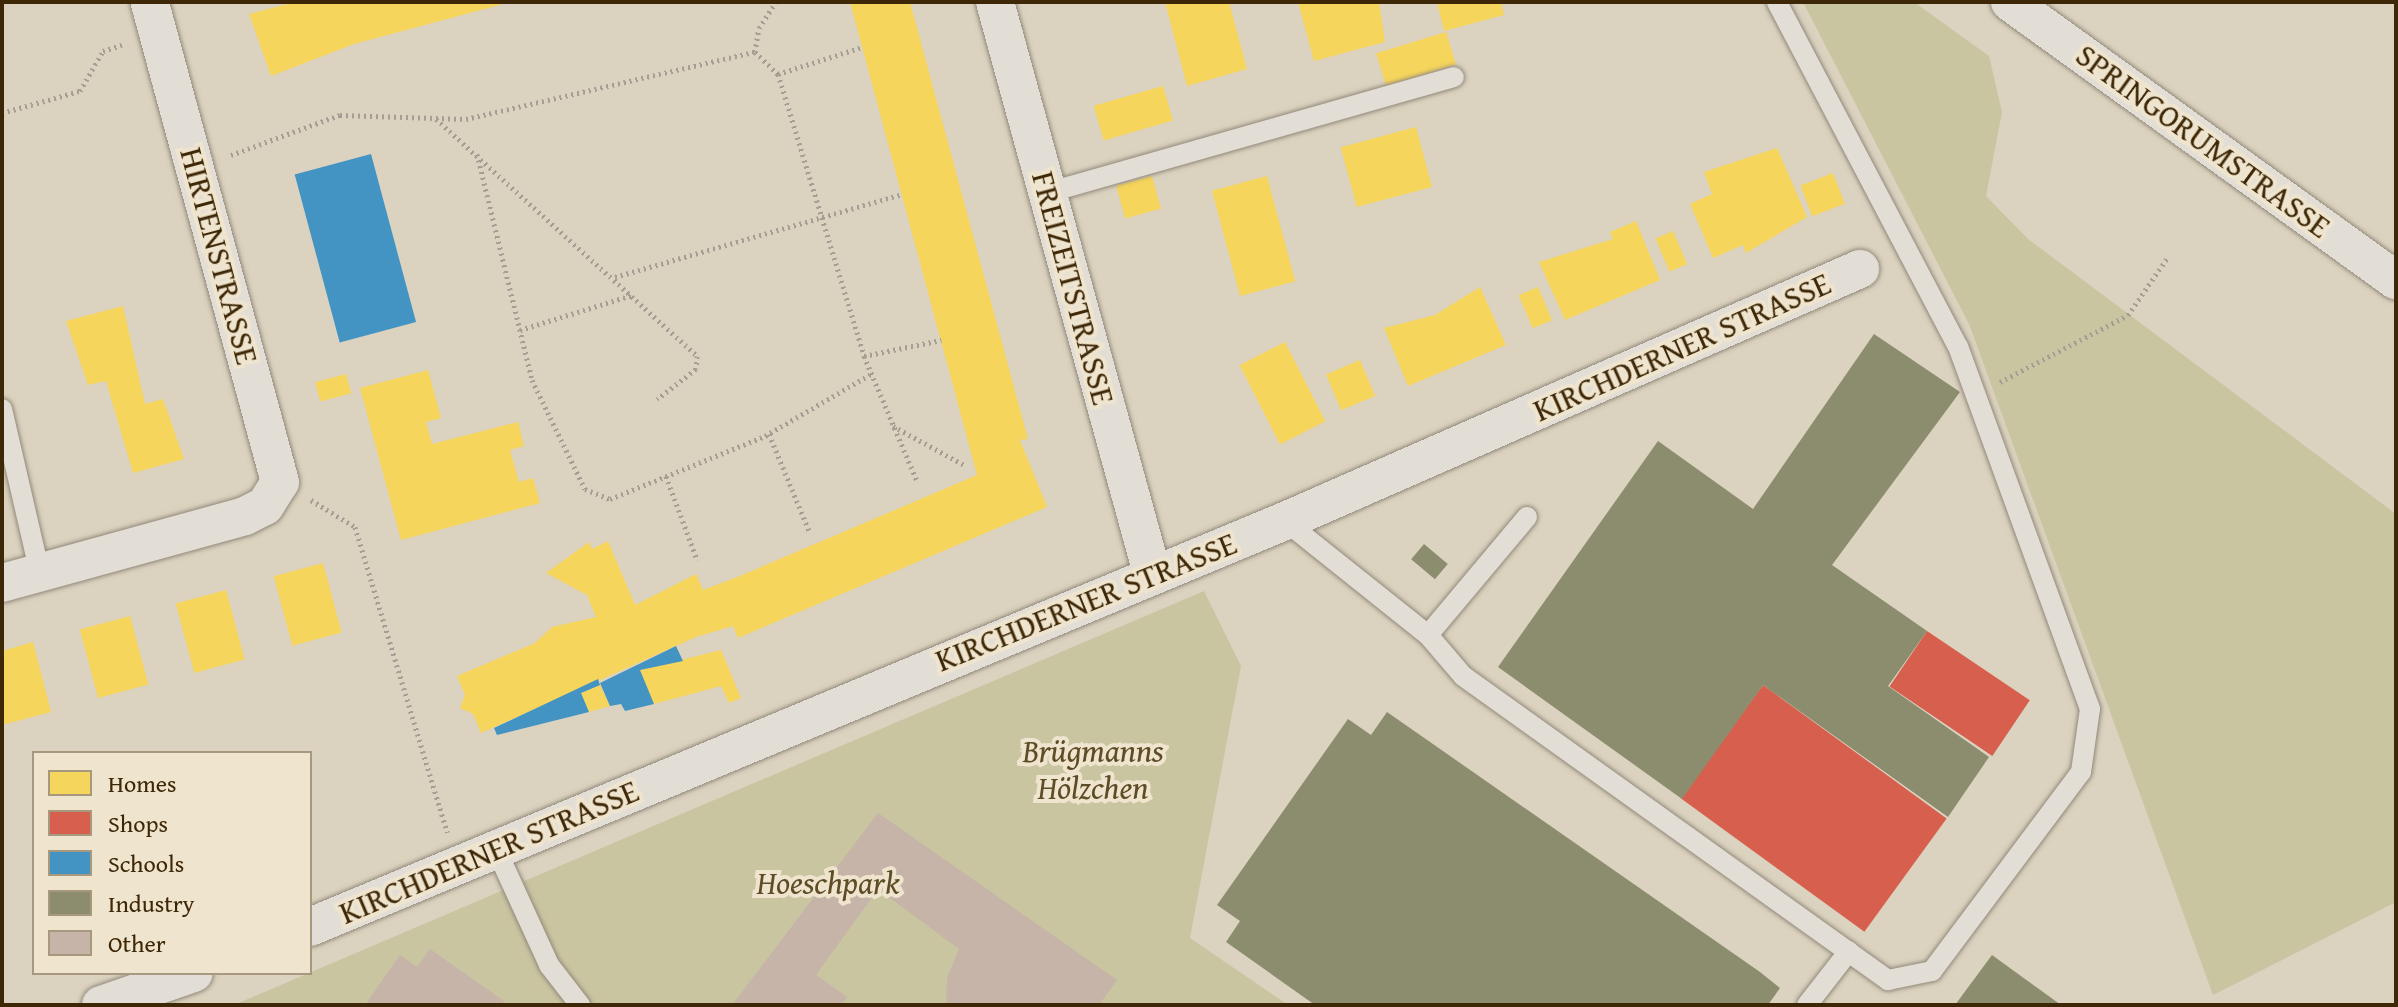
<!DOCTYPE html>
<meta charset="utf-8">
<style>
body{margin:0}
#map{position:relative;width:2398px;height:1007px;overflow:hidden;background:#dbd2bf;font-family:"Gentium Book Plus",serif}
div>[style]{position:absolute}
.green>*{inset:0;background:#cac5a1}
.homes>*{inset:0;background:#f6d55c;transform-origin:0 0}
.shops>*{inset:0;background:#d6604d;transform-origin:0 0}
.schools>*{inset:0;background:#4393c3;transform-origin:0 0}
.industry>*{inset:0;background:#8c8c6e;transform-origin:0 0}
.building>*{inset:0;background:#c5b4a7}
.path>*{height:5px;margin-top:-2.5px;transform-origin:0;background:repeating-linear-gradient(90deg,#a49e94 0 2px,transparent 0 6px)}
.roads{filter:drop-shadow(0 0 2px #92897b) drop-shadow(0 0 2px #92897b)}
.lane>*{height:20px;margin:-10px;padding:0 10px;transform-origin:10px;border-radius:10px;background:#e3ded5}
.street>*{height:38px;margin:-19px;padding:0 19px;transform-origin:19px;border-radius:19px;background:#e3ded5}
span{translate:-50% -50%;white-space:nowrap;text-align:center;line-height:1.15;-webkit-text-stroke:8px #efe4ce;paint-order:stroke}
.street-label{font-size:32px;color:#3d2706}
.park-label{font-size:32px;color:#5d4c26;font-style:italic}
.frame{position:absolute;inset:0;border:4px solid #3d2706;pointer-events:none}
.legend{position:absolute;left:32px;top:751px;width:280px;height:224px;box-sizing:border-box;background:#efe4ce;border:2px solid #a8987e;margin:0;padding:10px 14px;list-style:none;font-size:24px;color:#3d2706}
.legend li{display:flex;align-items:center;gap:16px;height:40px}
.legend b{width:40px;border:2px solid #a8987e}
</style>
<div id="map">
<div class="green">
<div style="clip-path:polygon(1803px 2px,1914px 2px,1989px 56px,2002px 112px,1986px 196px,2028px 239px,2396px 514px,2396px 902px,2213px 995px,1969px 324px)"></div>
<div style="clip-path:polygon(1204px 591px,1241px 666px,1190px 938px,1288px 1005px,234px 1005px)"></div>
</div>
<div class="homes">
<div style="clip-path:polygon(295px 2px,507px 2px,507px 3px,354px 44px,271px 76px,249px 14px)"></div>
<div style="clip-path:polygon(850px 2px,910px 2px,1028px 439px,1020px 440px,1047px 507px,738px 638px,733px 626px,696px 637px,481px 733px,473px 714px,460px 708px,465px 695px,457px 676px,535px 643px,552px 627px,596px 617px,587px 595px,546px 573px,589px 542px,592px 549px,608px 541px,635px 605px,696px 574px,703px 590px,740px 576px,977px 475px)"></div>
<div style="clip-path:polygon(1165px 2px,1229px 2px,1247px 69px,1187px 86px)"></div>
<div style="clip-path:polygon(1298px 2px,1379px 2px,1385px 42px,1314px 61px)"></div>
<div style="clip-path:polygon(1437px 2px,1501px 2px,1504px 15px,1444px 31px)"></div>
<div style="left:1446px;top:32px;width:34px;height:73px;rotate:73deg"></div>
<div style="left:1163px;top:86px;width:36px;height:72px;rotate:74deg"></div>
<div style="left:1416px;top:127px;width:62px;height:78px;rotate:75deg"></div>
<div style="clip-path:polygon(1777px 148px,1807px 217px,1746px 253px,1743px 245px,1713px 258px,1690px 204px,1712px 194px,1704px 172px)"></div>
<div style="left:1833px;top:173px;width:33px;height:35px;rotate:69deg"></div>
<div style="left:1152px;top:176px;width:34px;height:37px;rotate:75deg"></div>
<div style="left:1267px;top:176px;width:109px;height:57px;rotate:75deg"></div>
<div style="clip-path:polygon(1636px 221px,1660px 280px,1565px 320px,1539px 262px,1613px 239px,1610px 232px)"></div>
<div style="left:1673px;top:231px;width:36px;height:19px;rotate:67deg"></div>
<div style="clip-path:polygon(1480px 287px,1506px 345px,1408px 386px,1384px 328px,1435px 315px)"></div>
<div style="left:1538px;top:287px;width:36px;height:21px;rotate:67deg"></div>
<div style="clip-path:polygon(123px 306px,145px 404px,163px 399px,184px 459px,133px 473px,106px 381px,88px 385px,66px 321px)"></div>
<div style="left:1285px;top:342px;width:89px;height:51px;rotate:63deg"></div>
<div style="left:1360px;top:360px;width:39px;height:37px;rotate:67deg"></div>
<div style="clip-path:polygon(428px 370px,441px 418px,426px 422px,432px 444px,518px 422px,524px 446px,510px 450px,519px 482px,533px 478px,540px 503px,401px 540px,360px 388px)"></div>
<div style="left:346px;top:374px;width:20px;height:32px;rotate:75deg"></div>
<div style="left:323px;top:563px;width:72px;height:51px;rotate:75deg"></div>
<div style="left:226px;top:590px;width:72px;height:52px;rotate:75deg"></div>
<div style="left:130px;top:616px;width:71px;height:52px;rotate:75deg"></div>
<div style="clip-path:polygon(33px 642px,51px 712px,2px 725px,2px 651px)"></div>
<div style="clip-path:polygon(721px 650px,741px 698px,729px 703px,721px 686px,654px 704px,644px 691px,640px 670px)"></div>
<div style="clip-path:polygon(600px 685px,610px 706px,589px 712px,581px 693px)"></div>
</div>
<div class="shops">
<div style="left:1927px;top:631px;width:124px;height:67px;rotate:34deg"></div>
<div style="left:1763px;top:685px;width:227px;height:140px;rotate:36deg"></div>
</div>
<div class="schools">
<div style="left:371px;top:154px;width:174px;height:79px;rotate:75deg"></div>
<div style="clip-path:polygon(676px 646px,683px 661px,640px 670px,654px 704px,625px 711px,621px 704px,610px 706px,600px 683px)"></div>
<div style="clip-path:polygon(598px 679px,600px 685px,581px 693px,589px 712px,497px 735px,494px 728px)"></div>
</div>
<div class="industry">
<div style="clip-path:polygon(1874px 334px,1960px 392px,1832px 565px,1927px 631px,1888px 686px,1989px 757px,1948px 817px,1763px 685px,1682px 799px,1498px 667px,1658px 441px,1753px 509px)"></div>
<div style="left:1424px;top:544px;width:31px;height:20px;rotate:40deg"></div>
<div style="clip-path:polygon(1387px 712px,1760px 972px,1780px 988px,1768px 1005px,1315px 1005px,1226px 942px,1240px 921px,1217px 905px,1348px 719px,1371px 735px)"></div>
<div style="clip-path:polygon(1992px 955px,2061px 1005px,1955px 1005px)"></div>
</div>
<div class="building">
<div style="clip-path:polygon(878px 813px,1117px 980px,1099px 1005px,946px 1005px,947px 978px,959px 949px,878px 889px,816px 975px,847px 997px,841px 1005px,732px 1005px)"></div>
<div style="clip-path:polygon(430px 949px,504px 1001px,502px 1005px,365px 1005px,400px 955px,417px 967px)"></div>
</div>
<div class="path">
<div style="left:755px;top:52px;width:32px;rotate:44deg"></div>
<div style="left:778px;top:74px;width:295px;rotate:73deg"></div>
<div style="left:864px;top:356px;width:136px;rotate:67deg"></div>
<div style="left:778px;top:74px;width:88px;rotate:-17.8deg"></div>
<div style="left:2px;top:113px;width:81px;rotate:-15.8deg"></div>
<div style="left:80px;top:91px;width:46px;rotate:-60.1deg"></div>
<div style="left:103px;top:51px;width:20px;rotate:-18deg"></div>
<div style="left:436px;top:119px;width:353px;rotate:42.2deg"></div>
<div style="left:697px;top:356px;width:13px;rotate:94deg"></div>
<div style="left:696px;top:369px;width:49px;rotate:142.4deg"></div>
<div style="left:477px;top:154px;width:233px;rotate:76.3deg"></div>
<div style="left:532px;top:380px;width:121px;rotate:64.1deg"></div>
<div style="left:585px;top:489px;width:27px;rotate:22deg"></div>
<div style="left:610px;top:499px;width:167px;rotate:-22.1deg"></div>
<div style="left:765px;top:436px;width:123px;rotate:-30.3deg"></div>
<div style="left:231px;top:155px;width:116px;rotate:-20.2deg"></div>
<div style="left:340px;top:115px;width:126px;rotate:1.8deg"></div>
<div style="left:466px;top:119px;width:297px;rotate:-13.1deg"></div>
<div style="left:755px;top:52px;width:24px;rotate:-81deg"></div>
<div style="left:759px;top:28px;width:31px;rotate:-57deg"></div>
<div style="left:615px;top:277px;width:297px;rotate:-16.1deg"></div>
<div style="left:520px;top:330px;width:117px;rotate:-17.4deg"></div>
<div style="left:864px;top:356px;width:79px;rotate:-11.7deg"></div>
<div style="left:2000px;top:382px;width:144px;rotate:-27.6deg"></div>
<div style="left:2128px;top:315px;width:70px;rotate:-55.4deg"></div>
<div style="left:893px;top:426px;width:83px;rotate:28.7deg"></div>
<div style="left:769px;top:434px;width:107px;rotate:67.5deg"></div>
<div style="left:666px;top:476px;width:90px;rotate:69.7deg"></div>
<div style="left:311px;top:500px;width:52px;rotate:31.5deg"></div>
<div style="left:355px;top:527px;width:319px;rotate:73.2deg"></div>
</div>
<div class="roads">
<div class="lane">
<div style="left:1047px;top:193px;width:423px;rotate:-15.9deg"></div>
<div style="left:2px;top:409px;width:168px;rotate:77deg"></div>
<div style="left:1285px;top:521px;width:183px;rotate:38.6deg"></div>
<div style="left:1428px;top:635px;width:54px;rotate:49.5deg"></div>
<div style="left:1463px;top:676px;width:523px;rotate:35.58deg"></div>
<div style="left:1888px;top:980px;width:45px;rotate:-11.6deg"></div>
<div style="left:1932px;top:971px;width:249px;rotate:-53.2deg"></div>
<div style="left:2081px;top:772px;width:64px;rotate:-81.9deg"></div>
<div style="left:2090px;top:709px;width:385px;rotate:-110deg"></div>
<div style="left:1958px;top:347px;width:390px;rotate:-117.7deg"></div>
<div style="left:1428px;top:635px;width:154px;rotate:-50deg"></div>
<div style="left:496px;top:849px;width:128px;rotate:65.4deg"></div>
<div style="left:549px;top:965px;width:51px;rotate:52.2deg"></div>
<div style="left:1807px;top:1005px;width:68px;rotate:-52.1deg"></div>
</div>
<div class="street">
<div style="left:995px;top:2px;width:592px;rotate:74.63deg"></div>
<div style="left:2010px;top:2px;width:476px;rotate:35.8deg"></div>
<div style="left:2px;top:583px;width:252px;rotate:-15.4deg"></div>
<div style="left:245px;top:516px;width:22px;rotate:-27deg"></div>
<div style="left:265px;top:506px;width:28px;rotate:-58deg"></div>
<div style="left:280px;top:482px;width:497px;rotate:-105.2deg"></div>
<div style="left:310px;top:927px;width:1056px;rotate:-22.61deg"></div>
<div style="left:1285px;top:521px;width:628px;rotate:-23.67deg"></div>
<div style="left:101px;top:1005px;width:98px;rotate:-19deg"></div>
</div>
</div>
<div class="street-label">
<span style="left:2203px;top:141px;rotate:36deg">SPRINGORUMSTRASSE</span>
<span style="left:219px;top:256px;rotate:75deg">HIRTENSTRASSE</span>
<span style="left:1073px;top:288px;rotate:75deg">FREIZEITSTRASSE</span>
<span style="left:1682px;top:347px;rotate:-24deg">KIRCHDERNER STRASSE</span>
<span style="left:1086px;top:602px;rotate:-22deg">KIRCHDERNER STRASSE</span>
<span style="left:489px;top:852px;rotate:-23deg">KIRCHDERNER STRASSE</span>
</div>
<div class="park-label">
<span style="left:1093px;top:770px">Brügmanns<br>Hölzchen</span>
<span style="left:828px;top:883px">Hoeschpark</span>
</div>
<div class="frame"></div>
<ul class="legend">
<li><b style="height:22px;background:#f6d55c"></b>Homes</li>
<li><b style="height:22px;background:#d6604d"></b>Shops</li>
<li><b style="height:22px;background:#4393c3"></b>Schools</li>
<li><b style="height:22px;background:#8c8c6e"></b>Industry</li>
<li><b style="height:22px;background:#c5b4a7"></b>Other</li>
</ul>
</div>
